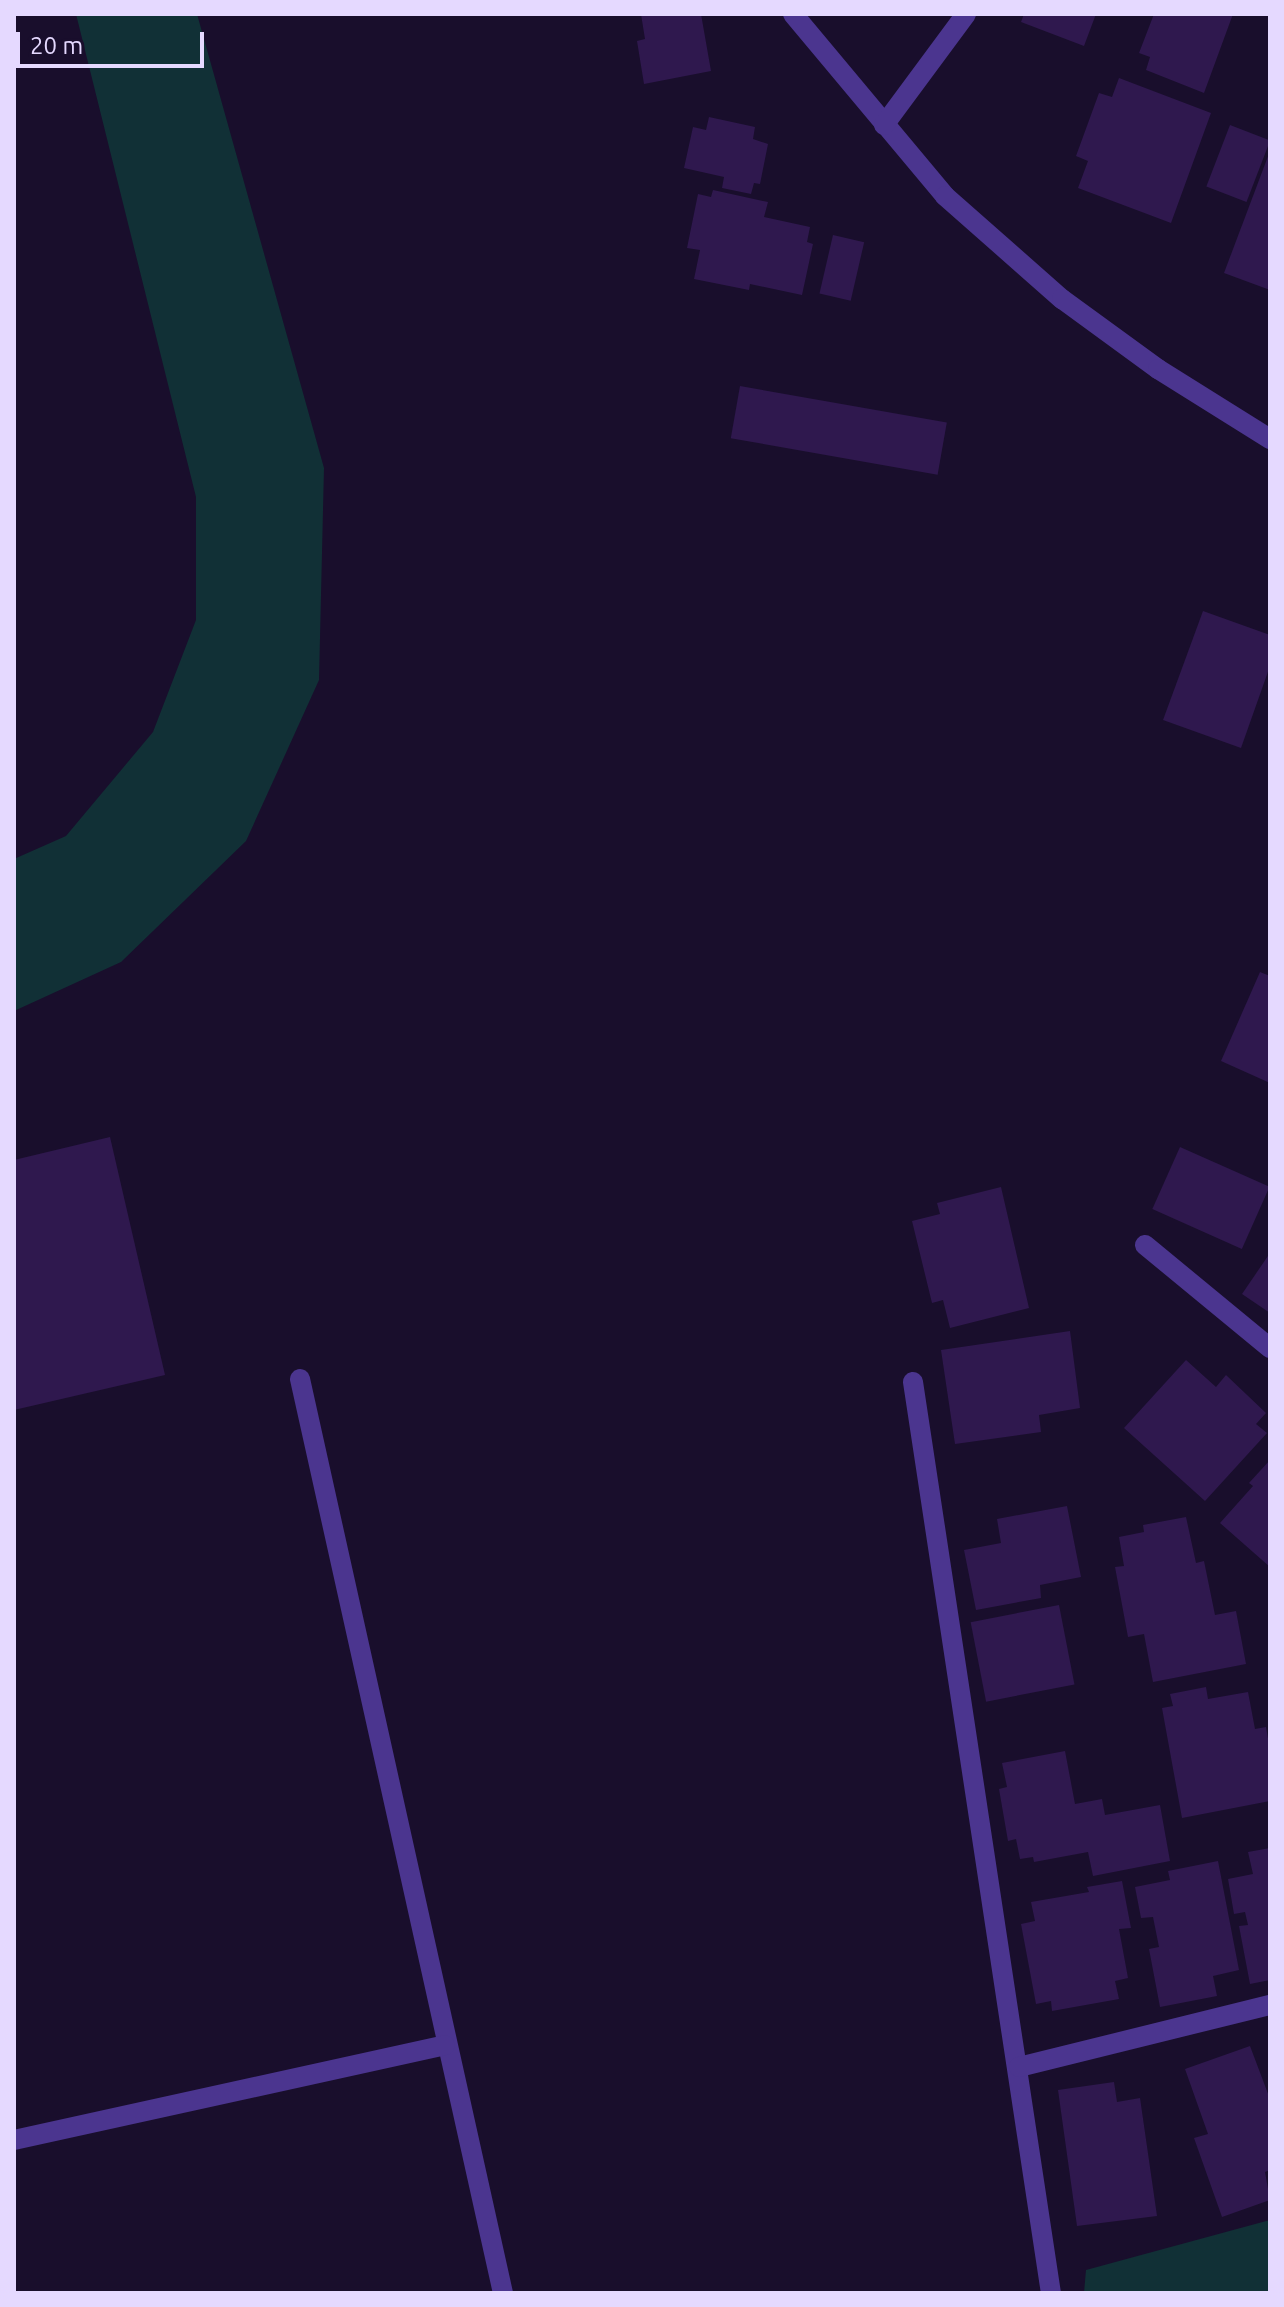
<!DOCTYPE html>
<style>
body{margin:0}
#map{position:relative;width:1284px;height:2307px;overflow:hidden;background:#190e2c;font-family:Ubuntu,sans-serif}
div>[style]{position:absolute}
.green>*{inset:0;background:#113036}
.building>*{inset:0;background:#2f184e;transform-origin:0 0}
.minor>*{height:20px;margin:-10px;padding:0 10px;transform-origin:10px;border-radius:10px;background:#4b358f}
span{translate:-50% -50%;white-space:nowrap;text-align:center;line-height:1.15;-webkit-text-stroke:6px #190e2c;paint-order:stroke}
.frame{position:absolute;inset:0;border:16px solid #e5d9ff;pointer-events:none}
.scale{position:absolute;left:16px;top:32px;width:188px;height:36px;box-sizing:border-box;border:4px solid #e5d9ff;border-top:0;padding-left:10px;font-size:24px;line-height:28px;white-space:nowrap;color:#e5d9ff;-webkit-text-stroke:6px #190e2c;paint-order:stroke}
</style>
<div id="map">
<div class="green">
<div style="clip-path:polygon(76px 14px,197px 14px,324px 468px,319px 680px,246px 841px,121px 962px,14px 1011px,14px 859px,66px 836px,153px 732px,196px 620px,196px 497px)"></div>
<div style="clip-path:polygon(1270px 2220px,1270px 2293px,1084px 2293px,1086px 2270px)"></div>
</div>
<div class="building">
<div style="clip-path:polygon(641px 14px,701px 14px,711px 71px,644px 84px,637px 41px,645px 39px)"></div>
<div style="clip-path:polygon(1024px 14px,1096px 14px,1084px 46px,1021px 22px)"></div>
<div style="clip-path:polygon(1154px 14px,1233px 14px,1204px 93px,1146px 70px,1150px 57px,1139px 53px)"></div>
<div style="clip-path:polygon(1119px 78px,1211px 113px,1171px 223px,1078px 188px,1088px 161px,1076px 156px,1099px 93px,1112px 97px)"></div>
<div style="clip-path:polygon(709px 117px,755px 127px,753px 139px,768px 144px,760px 184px,754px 183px,751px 194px,722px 188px,724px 177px,684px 168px,693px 127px,706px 130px)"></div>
<div style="left:1230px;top:125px;width:43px;height:66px;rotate:21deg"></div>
<div style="clip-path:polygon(1270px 151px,1270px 290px,1224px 273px)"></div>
<div style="clip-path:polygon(713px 190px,768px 202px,764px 217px,810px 227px,807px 242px,813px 244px,802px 295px,750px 284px,749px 290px,694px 279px,700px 250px,687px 248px,698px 194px,711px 197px)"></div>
<div style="left:833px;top:235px;width:32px;height:60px;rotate:13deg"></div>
<div style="left:740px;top:386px;width:210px;height:53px;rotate:10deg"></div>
<div style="clip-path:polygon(1203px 611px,1270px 635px,1270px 666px,1241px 748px,1163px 720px)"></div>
<div style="clip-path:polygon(1260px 972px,1270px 976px,1270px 1083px,1221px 1061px)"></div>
<div style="clip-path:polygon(110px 1137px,165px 1375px,14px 1410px,14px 1160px)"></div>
<div style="left:1180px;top:1147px;width:98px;height:68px;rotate:24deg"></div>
<div style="clip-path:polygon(1001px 1187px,1029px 1308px,950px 1328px,943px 1300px,932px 1303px,912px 1221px,940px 1214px,937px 1203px)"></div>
<div style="clip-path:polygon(1270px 1253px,1270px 1313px,1242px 1294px)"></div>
<div style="clip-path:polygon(1070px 1331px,1080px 1408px,1039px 1415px,1041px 1432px,955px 1444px,941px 1350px)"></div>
<div style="clip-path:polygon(1186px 1360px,1216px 1387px,1226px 1375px,1266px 1413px,1256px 1424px,1267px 1433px,1205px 1501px,1124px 1428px)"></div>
<div style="clip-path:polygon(1270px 1460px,1270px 1567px,1220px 1523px,1253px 1486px,1249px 1483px)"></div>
<div style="clip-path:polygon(1067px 1506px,1081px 1577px,1040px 1585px,1041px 1598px,976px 1610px,964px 1550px,1001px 1543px,997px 1519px)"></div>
<div style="clip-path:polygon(1186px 1517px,1196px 1563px,1204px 1561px,1215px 1615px,1236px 1611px,1246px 1664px,1153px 1682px,1144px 1634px,1128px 1637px,1115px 1567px,1124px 1566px,1119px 1537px,1144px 1532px,1143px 1525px)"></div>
<div style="left:1059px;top:1605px;width:81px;height:90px;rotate:79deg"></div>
<div style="clip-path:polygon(1206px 1687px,1208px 1699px,1248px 1692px,1255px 1729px,1266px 1727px,1270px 1750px,1270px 1801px,1182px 1818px,1162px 1708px,1173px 1706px,1170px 1694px)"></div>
<div style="clip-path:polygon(1065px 1751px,1075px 1804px,1102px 1799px,1105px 1815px,1160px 1805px,1170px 1861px,1093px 1876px,1088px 1852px,1034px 1862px,1033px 1857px,1020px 1859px,1016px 1839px,1008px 1841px,999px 1789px,1007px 1787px,1002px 1763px)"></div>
<div style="clip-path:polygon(1270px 1848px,1270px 1980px,1250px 1984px,1239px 1926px,1248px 1925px,1245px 1912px,1234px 1914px,1228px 1879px,1253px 1874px,1248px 1852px)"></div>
<div style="clip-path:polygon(1218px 1861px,1239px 1970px,1213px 1976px,1217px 1996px,1160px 2007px,1149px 1949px,1159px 1947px,1153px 1917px,1141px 1918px,1135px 1887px,1170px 1880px,1168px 1871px)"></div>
<div style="clip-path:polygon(1122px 1881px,1131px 1928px,1119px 1929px,1128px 1978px,1115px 1981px,1119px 1999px,1052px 2011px,1051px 2001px,1036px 2004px,1021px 1924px,1035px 1921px,1031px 1902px,1089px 1892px,1087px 1887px)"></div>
<div style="clip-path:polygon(1250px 2046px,1270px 2099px,1270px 2170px,1265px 2172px,1270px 2200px,1222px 2217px,1194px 2138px,1208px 2134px,1185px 2069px)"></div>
<div style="clip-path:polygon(1114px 2082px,1117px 2102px,1140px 2098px,1157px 2216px,1077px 2226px,1058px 2090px)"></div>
</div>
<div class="minor">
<div style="left:793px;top:14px;width:237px;rotate:50.1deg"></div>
<div style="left:945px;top:196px;width:156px;rotate:41.4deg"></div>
<div style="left:1062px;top:299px;width:119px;rotate:36.1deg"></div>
<div style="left:1158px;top:369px;width:132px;rotate:32deg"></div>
<div style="left:884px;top:125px;width:138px;rotate:-53.5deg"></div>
<div style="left:1145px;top:1245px;width:162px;rotate:39.5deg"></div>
<div style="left:300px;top:1379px;width:936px;rotate:77.48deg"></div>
<div style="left:913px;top:1382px;width:921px;rotate:81.39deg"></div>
<div style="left:1019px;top:2067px;width:259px;rotate:-13.9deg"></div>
<div style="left:14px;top:2140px;width:441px;rotate:-12.4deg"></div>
</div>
<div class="frame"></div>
<div class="scale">20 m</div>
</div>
